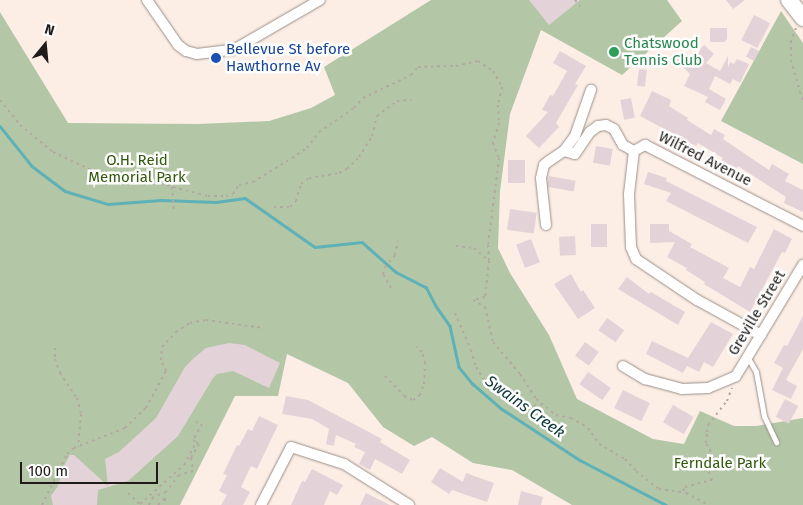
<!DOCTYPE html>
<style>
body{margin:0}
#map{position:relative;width:803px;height:505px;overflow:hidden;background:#fceee5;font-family:"Fira Sans",sans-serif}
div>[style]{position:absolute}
.green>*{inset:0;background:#b3c7a7}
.stream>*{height:2.5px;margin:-1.25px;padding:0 1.25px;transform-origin:1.25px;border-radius:1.25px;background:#5eb1b7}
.building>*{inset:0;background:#e3d3d8;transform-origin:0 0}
.path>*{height:2px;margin-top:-1px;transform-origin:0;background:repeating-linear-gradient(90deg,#b3a8a1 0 2.5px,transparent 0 6.5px)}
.roads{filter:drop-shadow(0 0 1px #9b8f87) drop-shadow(0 0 1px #9b8f87)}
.lane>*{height:5px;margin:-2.5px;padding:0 2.5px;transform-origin:2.5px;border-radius:2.5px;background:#fff}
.street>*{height:10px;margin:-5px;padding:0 5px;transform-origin:5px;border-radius:5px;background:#fff}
.primary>*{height:16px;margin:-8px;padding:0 8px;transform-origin:8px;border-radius:8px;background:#fff}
.dots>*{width:14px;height:14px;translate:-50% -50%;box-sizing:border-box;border:2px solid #fefefe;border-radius:50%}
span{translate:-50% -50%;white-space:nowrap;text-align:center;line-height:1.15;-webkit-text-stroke:5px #fefefe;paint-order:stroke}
.leisure-label{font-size:15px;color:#27864d}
.left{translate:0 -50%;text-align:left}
.transit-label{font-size:15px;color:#164399}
.street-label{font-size:15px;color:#201b18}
.park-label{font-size:15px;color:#32580b}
.water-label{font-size:16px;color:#0c3538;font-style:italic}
.north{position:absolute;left:20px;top:20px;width:50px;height:50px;-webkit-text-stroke:4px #fefefe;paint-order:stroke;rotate:17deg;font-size:14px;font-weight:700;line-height:20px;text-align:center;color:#201b18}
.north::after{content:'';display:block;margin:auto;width:18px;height:22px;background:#201b18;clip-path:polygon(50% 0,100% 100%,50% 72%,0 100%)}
.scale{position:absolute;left:20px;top:462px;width:138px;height:22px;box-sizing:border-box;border:2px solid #201b18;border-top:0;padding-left:6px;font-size:15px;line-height:18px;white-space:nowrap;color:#201b18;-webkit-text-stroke:4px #fefefe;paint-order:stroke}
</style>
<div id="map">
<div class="green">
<div style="clip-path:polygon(431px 0,667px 0,682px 21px,622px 75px,541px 30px,510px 114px,500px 191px,498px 248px,510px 273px,549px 335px,577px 399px,653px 439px,684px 444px,700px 411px,734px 426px,756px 426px,803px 418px,803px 505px,572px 505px,512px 470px,473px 463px,432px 437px,414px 446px,383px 427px,348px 383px,287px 354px,278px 396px,235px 396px,180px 505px,0 505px,0 12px,68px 123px,197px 124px,269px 121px,311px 108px,335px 95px,324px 67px)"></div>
<div style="clip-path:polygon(781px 11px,803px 43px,803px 164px,721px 121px)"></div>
</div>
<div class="stream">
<div style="left:0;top:126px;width:51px;rotate:51.3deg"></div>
<div style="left:32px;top:166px;width:41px;rotate:37.1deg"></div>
<div style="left:65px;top:191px;width:45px;rotate:16.8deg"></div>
<div style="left:108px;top:204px;width:53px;rotate:-4.3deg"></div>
<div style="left:161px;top:200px;width:55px;rotate:2.1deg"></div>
<div style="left:216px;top:202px;width:29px;rotate:-8deg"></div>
<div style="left:245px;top:198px;width:85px;rotate:35deg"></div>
<div style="left:315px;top:247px;width:47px;rotate:-6.1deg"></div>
<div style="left:362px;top:242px;width:45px;rotate:41.4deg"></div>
<div style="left:396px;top:272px;width:34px;rotate:27deg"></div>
<div style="left:426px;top:287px;width:21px;rotate:62deg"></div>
<div style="left:436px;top:306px;width:24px;rotate:55deg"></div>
<div style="left:450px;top:326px;width:42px;rotate:77.6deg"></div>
<div style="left:459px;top:367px;width:22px;rotate:51deg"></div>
<div style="left:473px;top:384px;width:38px;rotate:41deg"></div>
<div style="left:502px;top:409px;width:93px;rotate:33.2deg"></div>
<div style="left:580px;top:460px;width:97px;rotate:27.6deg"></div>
</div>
<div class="building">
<div style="clip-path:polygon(529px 0,580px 0,549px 25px)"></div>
<div style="clip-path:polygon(726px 0,745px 0,733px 9px)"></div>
<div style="left:754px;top:15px;width:18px;height:28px;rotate:27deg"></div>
<div style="clip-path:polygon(710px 28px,727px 28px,727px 39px,724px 42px,710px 42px)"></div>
<div style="clip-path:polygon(704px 45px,714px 54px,706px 63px,720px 71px,728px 56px,728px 67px,730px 62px,734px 64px,737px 59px,749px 64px,740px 83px,733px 79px,730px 84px,715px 76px,709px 89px,726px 99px,720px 110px,705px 102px,708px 97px,684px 86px,690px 74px,675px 59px,680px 54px,689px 63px)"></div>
<div style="left:751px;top:47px;width:9px;height:11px;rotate:27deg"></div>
<div style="clip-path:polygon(560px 51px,586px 66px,575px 84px,578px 85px,556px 123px,559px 127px,539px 148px,526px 136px,548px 112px,542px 110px,550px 95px,553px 96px,567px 71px,553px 63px)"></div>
<div style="left:639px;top:69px;width:8px;height:17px;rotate:7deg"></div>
<div style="clip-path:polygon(652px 91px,671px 100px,669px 106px,688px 118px,687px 120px,711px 135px,714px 129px,725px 135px,723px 139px,769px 170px,772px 164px,789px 174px,785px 181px,803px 190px,803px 212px,784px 203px,786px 197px,738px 166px,735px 170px,721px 161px,723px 158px,698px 143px,696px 146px,640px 116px)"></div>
<div style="left:631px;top:98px;width:20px;height:11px;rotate:79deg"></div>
<div style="left:596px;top:146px;width:17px;height:17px;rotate:10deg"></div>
<div style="left:508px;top:160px;width:17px;height:23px"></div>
<div style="clip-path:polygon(648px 172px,667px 178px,666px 181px,757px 227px,748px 243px,666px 201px,671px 193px,644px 184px)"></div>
<div style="left:549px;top:176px;width:27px;height:11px;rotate:10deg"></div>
<div style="left:510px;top:209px;width:27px;height:21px;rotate:8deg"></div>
<div style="left:591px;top:224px;width:16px;height:23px"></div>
<div style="clip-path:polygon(650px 224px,669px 224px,669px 231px,692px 244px,690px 247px,729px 268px,723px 278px,740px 287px,750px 267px,754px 269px,774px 229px,792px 239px,785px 253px,782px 252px,750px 312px,704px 284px,705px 282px,686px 270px,687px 268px,667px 257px,675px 242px,650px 243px)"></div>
<div style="left:575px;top:236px;width:19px;height:16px;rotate:87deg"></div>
<div style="left:531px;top:239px;width:25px;height:16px;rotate:69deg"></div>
<div style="clip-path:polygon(571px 274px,581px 292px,583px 290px,595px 308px,578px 319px,554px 284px)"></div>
<div style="clip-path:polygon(627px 277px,649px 294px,651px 292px,685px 312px,678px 325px,618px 289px)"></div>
<div style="clip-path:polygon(803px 316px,803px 349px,786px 380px,797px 386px,791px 399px,772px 390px,783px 368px,774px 363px,784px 345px,787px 346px)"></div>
<div style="left:607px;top:318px;width:21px;height:15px;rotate:35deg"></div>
<div style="clip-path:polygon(711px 322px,733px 334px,713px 367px,704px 362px,699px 372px,687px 366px,683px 373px,646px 354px,652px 341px,688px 358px)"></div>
<div style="left:585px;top:342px;width:17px;height:17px;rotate:36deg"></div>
<div style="clip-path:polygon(229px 343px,245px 345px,280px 363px,269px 388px,233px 371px,217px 374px,213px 378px,178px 436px,128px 481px,98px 490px,97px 505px,53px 505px,51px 496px,58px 486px,64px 466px,70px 455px,74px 455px,108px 486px,105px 459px,119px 452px,156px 418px,185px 367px,194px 358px,206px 348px)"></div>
<div style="left:588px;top:372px;width:28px;height:15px;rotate:35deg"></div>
<div style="left:623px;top:390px;width:30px;height:20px;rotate:26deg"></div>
<div style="clip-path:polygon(286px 396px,308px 400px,382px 439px,380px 442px,410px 460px,402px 474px,375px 459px,370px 470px,359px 464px,365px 452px,354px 447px,356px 444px,336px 435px,334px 446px,326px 444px,329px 429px,312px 419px,282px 414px)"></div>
<div style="left:785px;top:399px;width:15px;height:20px;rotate:28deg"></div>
<div style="left:673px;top:405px;width:24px;height:20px;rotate:30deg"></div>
<div style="clip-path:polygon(259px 416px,278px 425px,257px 469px,251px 466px,241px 487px,250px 492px,243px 505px,221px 505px,227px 495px,219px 491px,227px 475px,223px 474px,237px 445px,239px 446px,248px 429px,252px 431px)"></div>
<div style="clip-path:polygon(440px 468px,463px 482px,466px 473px,494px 483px,487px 502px,452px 490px,449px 494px,431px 482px)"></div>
<div style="clip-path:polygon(312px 469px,343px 485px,337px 495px,330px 491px,324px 505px,291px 505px,302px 481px,305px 482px)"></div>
<div style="clip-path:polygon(521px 491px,543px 497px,541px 505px,518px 505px)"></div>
<div style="clip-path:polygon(366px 493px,390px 505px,360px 505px)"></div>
</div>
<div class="path">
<div style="left:575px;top:0;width:8px;rotate:50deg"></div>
<div style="left:796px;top:28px;width:14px;rotate:111deg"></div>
<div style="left:791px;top:41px;width:19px;rotate:90deg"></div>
<div style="left:791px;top:60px;width:44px;rotate:74.1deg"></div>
<div style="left:0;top:100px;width:32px;rotate:51deg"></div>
<div style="left:20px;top:125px;width:43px;rotate:39.3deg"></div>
<div style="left:53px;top:152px;width:59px;rotate:25.3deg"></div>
<div style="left:106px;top:177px;width:23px;rotate:-2deg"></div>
<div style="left:129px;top:176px;width:81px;rotate:14.2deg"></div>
<div style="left:208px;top:196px;width:18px"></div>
<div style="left:226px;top:196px;width:7px;rotate:-16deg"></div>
<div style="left:233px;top:194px;width:11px;rotate:-56deg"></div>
<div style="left:239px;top:185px;width:14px;rotate:-12deg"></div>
<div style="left:253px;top:182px;width:46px;rotate:-31.6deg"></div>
<div style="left:292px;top:158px;width:18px;rotate:-34deg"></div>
<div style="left:307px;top:148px;width:20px;rotate:-53deg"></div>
<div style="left:319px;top:132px;width:42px;rotate:-34.4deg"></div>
<div style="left:354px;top:108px;width:13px;rotate:-48deg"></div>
<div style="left:363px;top:98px;width:53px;rotate:-25.6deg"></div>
<div style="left:411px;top:75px;width:11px;rotate:-49deg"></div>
<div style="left:418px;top:67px;width:38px;rotate:-2deg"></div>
<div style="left:456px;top:66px;width:23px;rotate:-13deg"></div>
<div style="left:478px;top:61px;width:18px;rotate:34deg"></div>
<div style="left:493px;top:71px;width:18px;rotate:61deg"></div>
<div style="left:502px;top:87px;width:18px;rotate:103deg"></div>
<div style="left:498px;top:105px;width:18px;rotate:87deg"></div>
<div style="left:499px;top:123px;width:21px;rotate:107deg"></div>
<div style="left:493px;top:143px;width:16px;rotate:68deg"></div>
<div style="left:499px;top:158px;width:88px;rotate:97.2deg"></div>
<div style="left:488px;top:245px;width:16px;rotate:86deg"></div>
<div style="left:489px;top:261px;width:36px;rotate:96deg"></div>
<div style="left:485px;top:297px;width:12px;rotate:166deg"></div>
<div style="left:473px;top:300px;width:14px;rotate:30deg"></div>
<div style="left:485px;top:307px;width:36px;rotate:77deg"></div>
<div style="left:493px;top:342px;width:42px;rotate:49.8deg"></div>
<div style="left:520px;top:374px;width:30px;rotate:57deg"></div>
<div style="left:536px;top:399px;width:26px;rotate:39deg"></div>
<div style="left:556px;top:415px;width:15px;rotate:11deg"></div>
<div style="left:571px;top:418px;width:20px;rotate:30deg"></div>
<div style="left:588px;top:428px;width:19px;rotate:55deg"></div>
<div style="left:599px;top:444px;width:30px;rotate:30deg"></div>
<div style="left:625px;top:459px;width:16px;rotate:47deg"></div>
<div style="left:636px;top:471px;width:29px;rotate:38deg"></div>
<div style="left:659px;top:489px;width:27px;rotate:8deg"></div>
<div style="left:686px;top:493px;width:26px;rotate:28deg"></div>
<div style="left:172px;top:187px;width:26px;rotate:86deg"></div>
<div style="left:274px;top:207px;width:16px"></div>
<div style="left:290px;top:207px;width:8px;rotate:-45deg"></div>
<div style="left:296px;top:201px;width:18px;rotate:-74deg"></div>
<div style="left:301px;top:184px;width:10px;rotate:-37deg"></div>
<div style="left:309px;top:178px;width:30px;rotate:-9deg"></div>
<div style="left:339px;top:173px;width:9px;rotate:-27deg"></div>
<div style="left:347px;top:169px;width:17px;rotate:-45deg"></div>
<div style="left:359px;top:157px;width:25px;rotate:-58deg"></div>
<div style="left:372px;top:136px;width:21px;rotate:-76deg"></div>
<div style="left:377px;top:116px;width:25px;rotate:-37deg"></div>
<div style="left:397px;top:101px;width:14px;rotate:-4deg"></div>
<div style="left:456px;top:246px;width:18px;rotate:6deg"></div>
<div style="left:474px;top:248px;width:20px;rotate:41deg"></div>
<div style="left:391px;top:288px;width:16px;rotate:-120deg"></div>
<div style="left:383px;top:274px;width:7px;rotate:-74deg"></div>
<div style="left:385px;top:267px;width:16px;rotate:-50deg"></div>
<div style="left:395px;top:255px;width:14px;rotate:-78deg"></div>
<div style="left:455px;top:313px;width:40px;rotate:66.6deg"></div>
<div style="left:471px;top:350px;width:18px;rotate:74deg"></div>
<div style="left:476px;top:367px;width:15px;rotate:58deg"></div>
<div style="left:484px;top:380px;width:51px;rotate:32.1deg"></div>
<div style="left:527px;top:407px;width:15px;rotate:-11deg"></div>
<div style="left:55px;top:348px;width:11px;rotate:90deg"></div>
<div style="left:55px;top:359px;width:15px;rotate:70deg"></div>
<div style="left:60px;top:373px;width:30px;rotate:56deg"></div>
<div style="left:77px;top:398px;width:16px;rotate:76deg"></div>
<div style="left:81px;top:414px;width:33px;rotate:95deg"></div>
<div style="left:385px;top:376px;width:28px;rotate:46deg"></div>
<div style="left:404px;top:396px;width:10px;rotate:24deg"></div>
<div style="left:413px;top:400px;width:9px;rotate:-36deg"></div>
<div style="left:420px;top:395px;width:12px;rotate:-70deg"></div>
<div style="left:424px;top:384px;width:21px;rotate:-87deg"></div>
<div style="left:425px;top:363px;width:11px;rotate:-105deg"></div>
<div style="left:422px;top:352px;width:8px;rotate:-135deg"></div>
<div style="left:196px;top:422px;width:6px;rotate:18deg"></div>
<div style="left:202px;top:424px;width:18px;rotate:119deg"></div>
<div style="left:193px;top:440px;width:4px;rotate:34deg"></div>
<div style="left:683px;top:491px;width:4px;rotate:-63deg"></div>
<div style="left:685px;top:487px;width:28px;rotate:-15deg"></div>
<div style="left:712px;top:480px;width:11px;rotate:-112deg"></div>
<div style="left:708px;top:470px;width:9px"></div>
<div style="left:717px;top:470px;width:7px;rotate:-90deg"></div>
<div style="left:717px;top:463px;width:23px;rotate:-119deg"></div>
<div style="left:706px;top:443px;width:11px;rotate:-85deg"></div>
<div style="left:707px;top:432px;width:7px;rotate:-82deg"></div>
<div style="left:708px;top:425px;width:31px;rotate:-52deg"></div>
<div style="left:727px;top:401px;width:14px;rotate:-69deg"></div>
<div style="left:128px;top:493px;width:16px;rotate:43deg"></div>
<div style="left:140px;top:504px;width:59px;rotate:-41.6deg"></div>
<div style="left:184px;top:465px;width:26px;rotate:-62deg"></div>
<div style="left:196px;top:442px;width:4px;rotate:34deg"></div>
<div style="left:199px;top:444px;width:16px;rotate:120deg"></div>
<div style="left:191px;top:458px;width:13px;rotate:81deg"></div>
<div style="left:193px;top:471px;width:15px;rotate:164deg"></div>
<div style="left:179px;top:475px;width:21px;rotate:127deg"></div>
<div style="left:166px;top:492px;width:14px;rotate:159deg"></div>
<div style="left:153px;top:497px;width:9px;rotate:117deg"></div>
<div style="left:42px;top:505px;width:57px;rotate:-63.9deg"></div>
<div style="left:67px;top:454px;width:9px;rotate:-41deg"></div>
<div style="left:74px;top:448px;width:55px;rotate:-21.4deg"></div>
<div style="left:125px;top:428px;width:29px;rotate:-44deg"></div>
<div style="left:146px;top:408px;width:42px;rotate:-61.6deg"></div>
<div style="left:166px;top:371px;width:12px;rotate:-114deg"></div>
<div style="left:161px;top:360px;width:13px;rotate:-86deg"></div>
<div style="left:162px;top:347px;width:21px;rotate:-47deg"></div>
<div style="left:176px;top:332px;width:17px;rotate:-33deg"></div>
<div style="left:190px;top:323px;width:16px;rotate:-11deg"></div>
<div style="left:206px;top:320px;width:59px;rotate:7.9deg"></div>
<div style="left:158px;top:505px;width:10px;rotate:-45deg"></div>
<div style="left:165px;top:498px;width:7px;rotate:90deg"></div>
</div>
<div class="roads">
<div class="lane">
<div style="left:748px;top:358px;width:16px;rotate:60deg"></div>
<div style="left:756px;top:372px;width:45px;rotate:79.7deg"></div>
<div style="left:764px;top:416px;width:29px;rotate:65deg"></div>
</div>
<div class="street">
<div style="left:147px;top:0;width:55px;rotate:55.4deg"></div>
<div style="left:178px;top:45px;width:10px;rotate:37deg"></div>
<div style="left:186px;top:51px;width:11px;rotate:15deg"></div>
<div style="left:197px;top:54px;width:38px;rotate:-7deg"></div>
<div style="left:235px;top:49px;width:98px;rotate:-30deg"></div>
<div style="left:564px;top:151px;width:19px;rotate:-54deg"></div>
<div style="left:575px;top:136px;width:49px;rotate:-70.8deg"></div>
<div style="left:546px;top:225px;width:47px;rotate:-96.1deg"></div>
<div style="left:541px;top:178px;width:13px;rotate:-77deg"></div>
<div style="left:544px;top:165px;width:6px;rotate:-39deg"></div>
<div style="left:549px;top:161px;width:18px;rotate:-34deg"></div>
<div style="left:564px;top:151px;width:11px;rotate:15deg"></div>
<div style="left:575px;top:154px;width:27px;rotate:-56deg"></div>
<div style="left:590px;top:132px;width:10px;rotate:-37deg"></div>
<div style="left:598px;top:126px;width:8px;rotate:-7deg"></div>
<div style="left:606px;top:125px;width:9px;rotate:27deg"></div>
<div style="left:614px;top:129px;width:18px;rotate:61deg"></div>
<div style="left:623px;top:145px;width:13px;rotate:29deg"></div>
<div style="left:761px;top:335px;width:73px;rotate:-151.3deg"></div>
<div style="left:697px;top:300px;width:73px;rotate:-146.1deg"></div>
<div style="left:636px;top:259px;width:13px;rotate:-113deg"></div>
<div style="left:631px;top:247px;width:53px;rotate:-92.2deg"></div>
<div style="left:629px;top:194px;width:43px;rotate:-83.4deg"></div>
<div style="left:634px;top:151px;width:13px;rotate:-29deg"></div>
<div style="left:645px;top:145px;width:178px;rotate:27.1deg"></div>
<div style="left:623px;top:366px;width:26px;rotate:31deg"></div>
<div style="left:645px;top:379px;width:38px;rotate:15deg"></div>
<div style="left:682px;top:389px;width:26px;rotate:-2deg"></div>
<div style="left:708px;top:388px;width:30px;rotate:-23deg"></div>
<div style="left:736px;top:376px;width:130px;rotate:-58.9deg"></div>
<div style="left:261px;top:505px;width:65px;rotate:-62.7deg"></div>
<div style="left:291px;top:447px;width:56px;rotate:17.8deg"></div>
<div style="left:344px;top:464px;width:77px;rotate:32.2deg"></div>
</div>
<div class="primary">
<div style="left:789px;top:0;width:23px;rotate:52deg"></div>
</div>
</div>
<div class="dots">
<div style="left:614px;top:52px;background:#2e9e5b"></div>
<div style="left:216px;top:58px;background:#1a4fb4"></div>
</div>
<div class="leisure-label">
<span class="left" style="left:624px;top:52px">Chatswood<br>Tennis Club</span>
</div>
<div class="transit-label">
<span class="left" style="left:226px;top:58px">Bellevue St before<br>Hawthorne Av</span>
</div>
<div class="street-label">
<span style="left:705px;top:159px;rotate:27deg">Wilfred Avenue</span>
<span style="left:757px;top:313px;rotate:-59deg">Greville Street</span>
</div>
<div class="park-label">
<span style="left:137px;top:169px">O.H. Reid<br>Memorial Park</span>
<span style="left:720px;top:464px">Ferndale Park</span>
</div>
<div class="water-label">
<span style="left:525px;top:407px;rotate:36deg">Swains Creek</span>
</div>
<div class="north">N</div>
<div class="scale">100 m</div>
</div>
